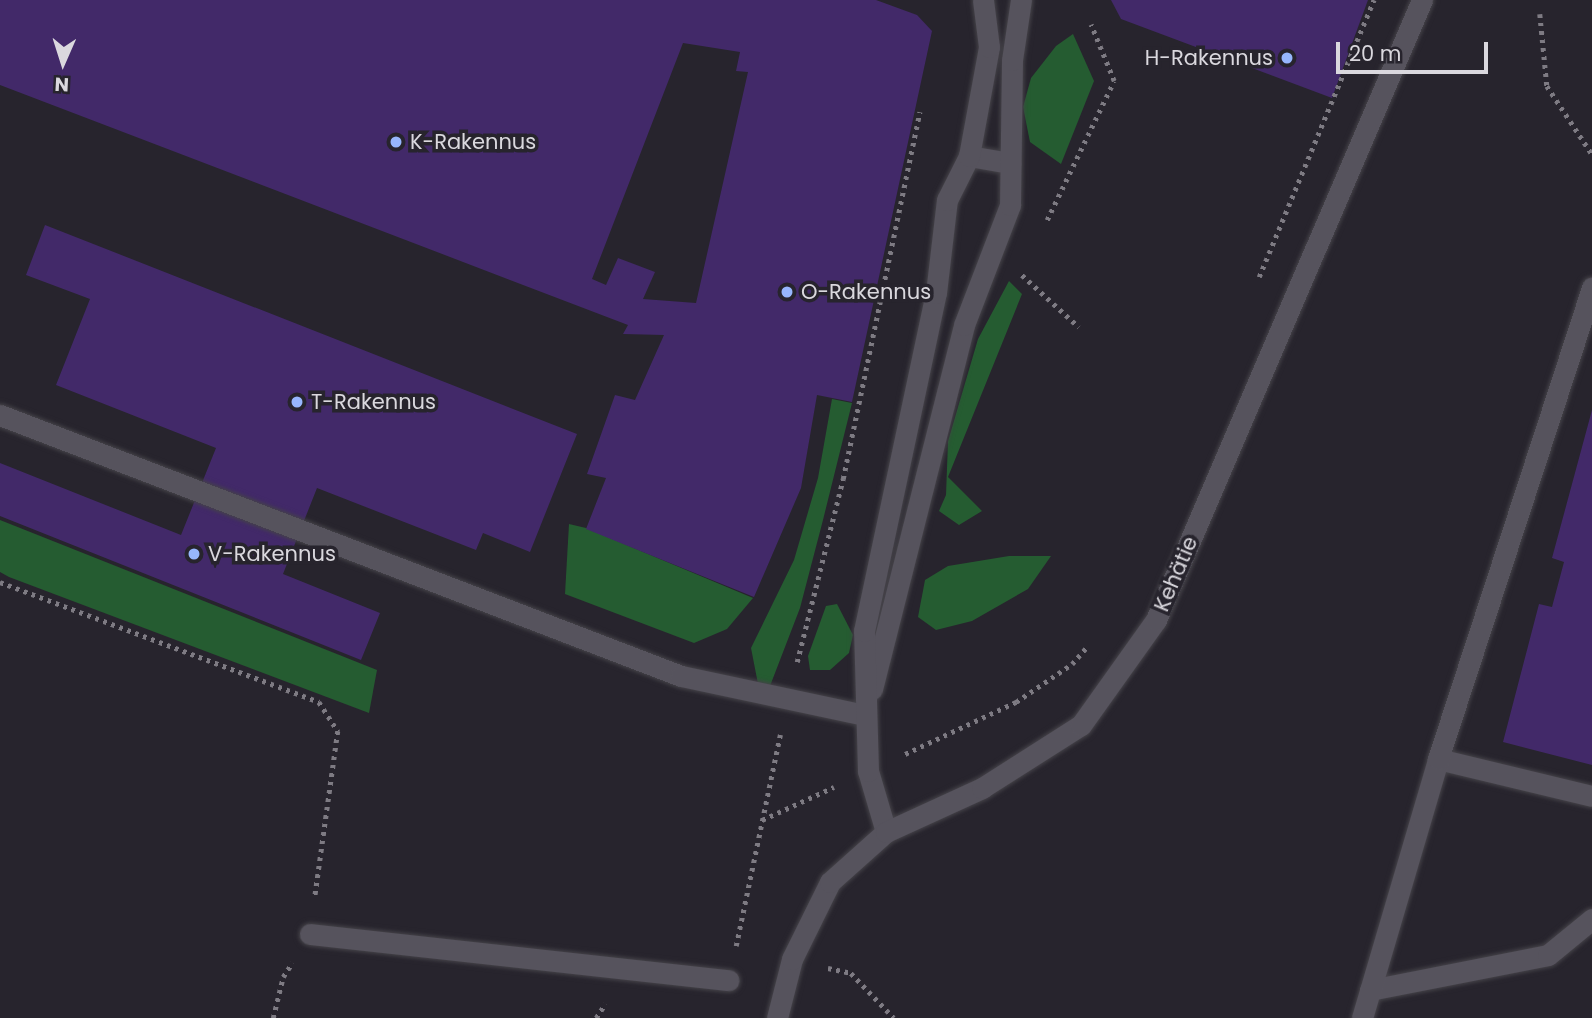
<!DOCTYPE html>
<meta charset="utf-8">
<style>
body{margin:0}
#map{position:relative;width:1592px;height:1018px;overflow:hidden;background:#27242d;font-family:Poppins,sans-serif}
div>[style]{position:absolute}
.green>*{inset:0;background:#255c31}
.building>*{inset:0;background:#422969}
.path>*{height:4.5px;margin-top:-2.25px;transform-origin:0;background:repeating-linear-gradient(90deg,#7e7b83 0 3.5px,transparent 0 8.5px)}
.roads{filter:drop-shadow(0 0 2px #454349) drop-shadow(0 0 2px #454349)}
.minor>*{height:21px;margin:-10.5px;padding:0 10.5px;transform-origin:10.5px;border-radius:10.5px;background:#56535d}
.dots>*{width:19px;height:19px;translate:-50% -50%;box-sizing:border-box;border:4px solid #27242d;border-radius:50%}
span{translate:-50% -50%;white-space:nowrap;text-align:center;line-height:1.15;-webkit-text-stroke:7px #27242d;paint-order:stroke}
.poi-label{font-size:21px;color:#dad8de}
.right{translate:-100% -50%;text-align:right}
.left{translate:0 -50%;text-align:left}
.street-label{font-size:21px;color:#dad8de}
.north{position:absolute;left:28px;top:28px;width:70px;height:70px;-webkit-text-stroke:5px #27242d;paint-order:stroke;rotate:183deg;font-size:19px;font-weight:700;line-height:28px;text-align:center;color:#dad8de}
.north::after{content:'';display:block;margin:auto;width:24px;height:32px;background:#dad8de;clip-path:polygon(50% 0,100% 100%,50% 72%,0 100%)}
.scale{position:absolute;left:1336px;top:42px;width:152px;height:32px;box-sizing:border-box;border:4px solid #dad8de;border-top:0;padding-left:9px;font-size:21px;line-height:24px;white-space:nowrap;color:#dad8de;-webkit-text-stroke:5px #27242d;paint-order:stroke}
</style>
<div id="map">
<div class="green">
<div style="clip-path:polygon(1073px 34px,1094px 81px,1061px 164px,1030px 142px,1023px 107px,1031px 78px,1056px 46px)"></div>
<div style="clip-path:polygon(1009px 281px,1022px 294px,948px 477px,982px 511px,959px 525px,939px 511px,946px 495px,948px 441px,978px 339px)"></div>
<div style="clip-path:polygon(832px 399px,852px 403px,823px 520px,800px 608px,770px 686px,759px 689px,751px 648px,794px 560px,818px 478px)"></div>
<div style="clip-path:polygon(0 520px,377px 670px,369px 713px,9px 577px,0 572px)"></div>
<div style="clip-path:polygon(569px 524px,586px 528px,753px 598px,727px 629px,694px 643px,565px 594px)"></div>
<div style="clip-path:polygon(1009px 556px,1051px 556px,1028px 589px,972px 621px,936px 630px,918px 617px,925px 580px,948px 566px)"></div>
<div style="clip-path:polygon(837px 604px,853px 635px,849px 653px,830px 670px,810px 670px,808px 656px,826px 606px)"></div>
</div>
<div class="building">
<div style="clip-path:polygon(evenodd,0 0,876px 0,917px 15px,932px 31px,852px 402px,817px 395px,801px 488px,754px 597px,586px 529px,606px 478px,587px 474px,615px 395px,635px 400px,664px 335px,623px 334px,628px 325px,0 85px,0 0,683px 43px,740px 52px,736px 71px,748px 72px,696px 303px,643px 299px,655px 272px,618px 258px,606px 285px,592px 279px,683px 43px)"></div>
<div style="clip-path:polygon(1111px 0,1368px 0,1332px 98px,1121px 19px)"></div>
<div style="clip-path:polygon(45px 225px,577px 434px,530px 552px,483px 533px,476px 550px,317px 488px,283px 574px,380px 613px,361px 660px,0 516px,0 463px,181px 535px,216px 448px,56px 385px,90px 299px,26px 275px)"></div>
<div style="clip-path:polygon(1592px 410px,1592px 765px,1503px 742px,1539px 604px,1552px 607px,1564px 562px,1552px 558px)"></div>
</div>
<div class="path">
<div style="left:1540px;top:14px;width:72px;rotate:84.4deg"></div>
<div style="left:1547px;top:86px;width:82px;rotate:56.5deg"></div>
<div style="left:1047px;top:220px;width:154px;rotate:-64.3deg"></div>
<div style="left:1114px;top:81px;width:61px;rotate:-112.3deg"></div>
<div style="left:1022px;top:275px;width:77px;rotate:42.4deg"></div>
<div style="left:1259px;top:277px;width:300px;rotate:-67.5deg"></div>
<div style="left:0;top:582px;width:341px;rotate:20.6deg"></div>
<div style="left:319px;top:702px;width:35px;rotate:57deg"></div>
<div style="left:338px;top:731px;width:168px;rotate:97.9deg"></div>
<div style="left:797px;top:662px;width:189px;rotate:-75.9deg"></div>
<div style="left:843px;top:479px;width:375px;rotate:-78.2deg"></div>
<div style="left:905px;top:754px;width:123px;rotate:-25.1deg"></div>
<div style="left:1016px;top:702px;width:68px;rotate:-34.2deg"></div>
<div style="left:1072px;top:664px;width:21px;rotate:-49deg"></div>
<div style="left:762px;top:820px;width:79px;rotate:-24.6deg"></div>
<div style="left:736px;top:946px;width:216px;rotate:-78.2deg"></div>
<div style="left:828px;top:968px;width:24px;rotate:12deg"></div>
<div style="left:851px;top:973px;width:62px;rotate:46.3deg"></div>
<div style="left:273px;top:1018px;width:42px;rotate:-76.3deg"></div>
<div style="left:283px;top:977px;width:17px;rotate:-57deg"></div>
<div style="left:596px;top:1018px;width:17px;rotate:-57deg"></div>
</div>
<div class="roads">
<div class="minor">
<div style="left:969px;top:156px;width:42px;rotate:9.7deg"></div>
<div style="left:0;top:415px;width:729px;rotate:20.97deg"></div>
<div style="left:681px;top:676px;width:188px;rotate:12deg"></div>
<div style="left:872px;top:689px;width:375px;rotate:-75.8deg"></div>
<div style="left:964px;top:325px;width:129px;rotate:-69deg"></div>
<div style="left:1010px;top:205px;width:145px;rotate:-89.2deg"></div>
<div style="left:1012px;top:60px;width:61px;rotate:-81.5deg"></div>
<div style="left:1438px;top:759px;width:158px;rotate:13.5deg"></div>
<div style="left:886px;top:832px;width:64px;rotate:-106.4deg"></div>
<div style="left:868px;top:771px;width:140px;rotate:-91.6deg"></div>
<div style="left:864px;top:631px;width:346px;rotate:-78deg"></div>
<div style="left:936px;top:293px;width:94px;rotate:-83.3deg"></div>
<div style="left:947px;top:200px;width:49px;rotate:-63.4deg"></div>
<div style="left:969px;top:156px;width:111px;rotate:-79.6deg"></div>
<div style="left:989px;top:47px;width:47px;rotate:-97.3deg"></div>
<div style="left:310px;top:934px;width:421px;rotate:6.3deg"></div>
<div style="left:1370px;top:990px;width:181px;rotate:-11.1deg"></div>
<div style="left:1548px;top:955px;width:57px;rotate:-39.3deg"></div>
<div style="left:777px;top:1018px;width:61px;rotate:-75.7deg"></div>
<div style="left:792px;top:959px;width:86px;rotate:-63.7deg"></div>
<div style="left:830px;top:882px;width:75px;rotate:-41.8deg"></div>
<div style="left:886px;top:832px;width:106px;rotate:-24.6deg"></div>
<div style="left:982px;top:788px;width:117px;rotate:-32.5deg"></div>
<div style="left:1081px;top:725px;width:129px;rotate:-54.5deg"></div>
<div style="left:1156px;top:620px;width:675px;rotate:-66.78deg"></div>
<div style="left:1362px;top:1018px;width:270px;rotate:-73.6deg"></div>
<div style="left:1438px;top:759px;width:496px;rotate:-71.9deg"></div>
</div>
</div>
<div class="dots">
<div style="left:1287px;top:58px;background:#97b6fd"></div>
<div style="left:396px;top:142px;background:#97b6fd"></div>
<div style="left:787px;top:292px;background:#97b6fd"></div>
<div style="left:297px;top:402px;background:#97b6fd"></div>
<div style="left:194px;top:554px;background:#97b6fd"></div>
</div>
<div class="poi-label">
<span class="right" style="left:1273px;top:58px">H-Rakennus</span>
<span class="left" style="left:410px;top:142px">K-Rakennus</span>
<span class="left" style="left:801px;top:292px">O-Rakennus</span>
<span class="left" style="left:311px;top:402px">T-Rakennus</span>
<span class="left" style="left:208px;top:554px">V-Rakennus</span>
</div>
<div class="street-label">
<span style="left:1176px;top:574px;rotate:-67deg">Kehätie</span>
</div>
<div class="north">N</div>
<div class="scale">20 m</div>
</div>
